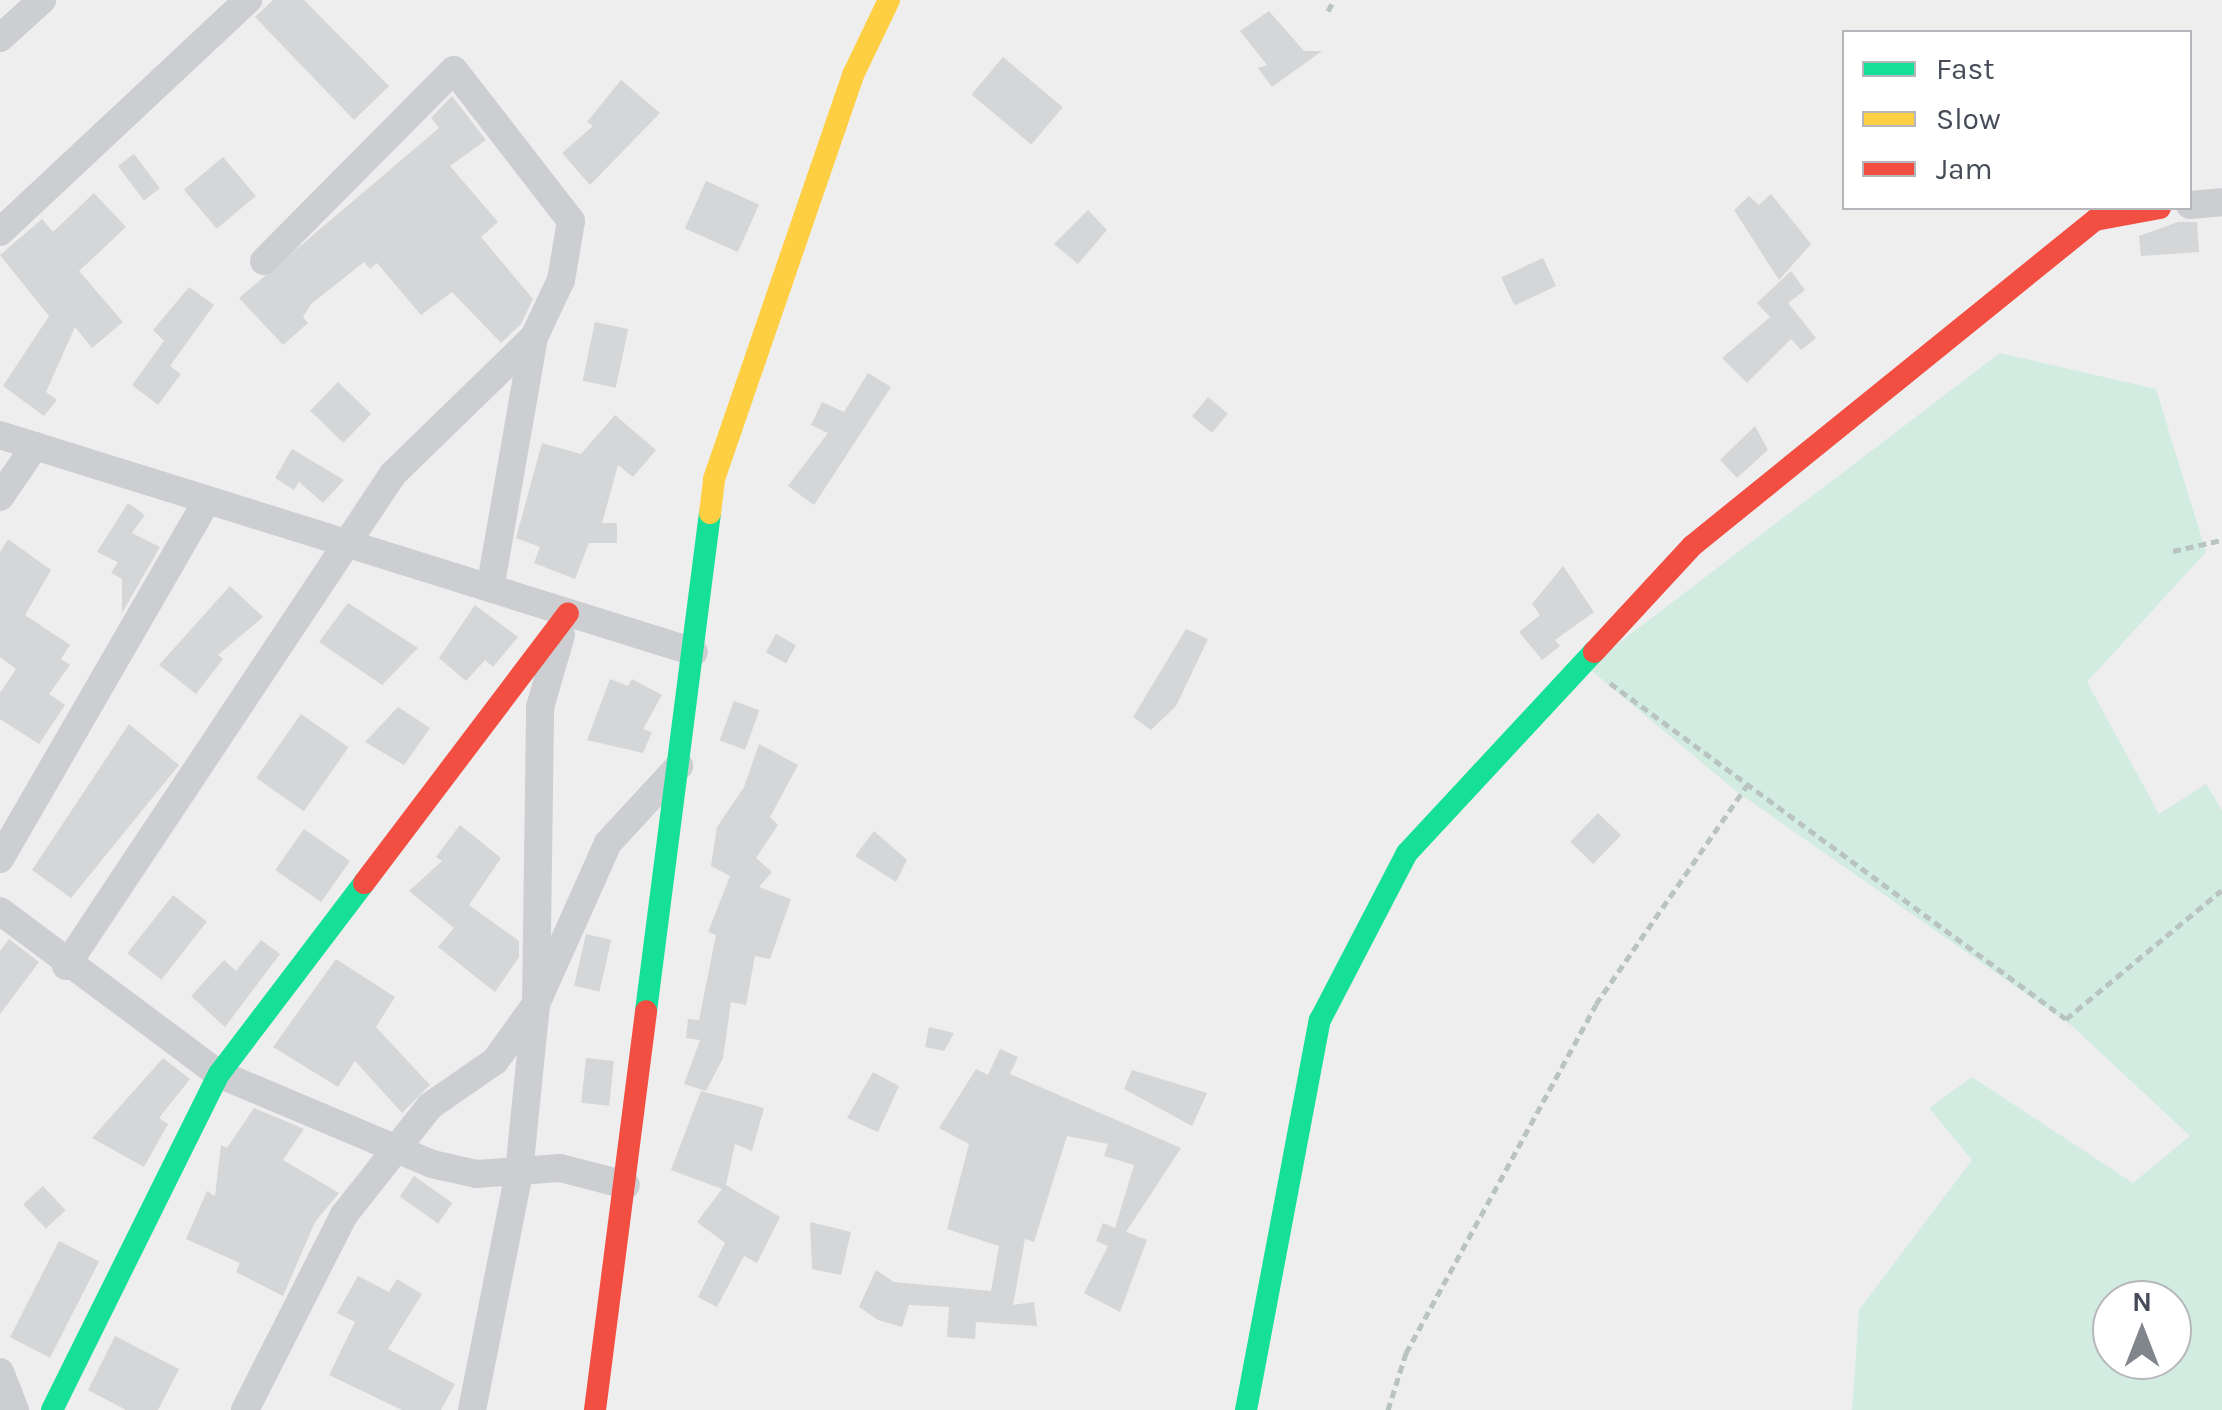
<!DOCTYPE html>
<style>
body{margin:0}
#map{position:relative;width:2222px;height:1410px;overflow:hidden;background:#eee;font-family:Karla,sans-serif}
div>[style]{position:absolute}
.green>*{inset:0;background:#d3ece2}
.building>*{inset:0;background:#d5d6d8;transform-origin:0 0}
.path>*{height:5px;margin-top:-2.5px;transform-origin:0;background:repeating-linear-gradient(90deg,#b8c3c2 0 8px,transparent 0 13px)}
.street>*{height:28px;margin:-14px;padding:0 14px;transform-origin:14px;border-radius:14px;background:#ccced1}
.fast>*{height:22px;margin:-11px;padding:0 11px;transform-origin:11px;border-radius:11px;background:#16e098}
.slow>*{height:22px;margin:-11px;padding:0 11px;transform-origin:11px;border-radius:11px;background:#ffcf43}
.jam>*{height:22px;margin:-11px;padding:0 11px;transform-origin:11px;border-radius:11px;background:#f24e42}
span{translate:-50% -50%;white-space:nowrap;text-align:center;line-height:1.15;-webkit-text-stroke:9px #fff;paint-order:stroke}
.legend{position:absolute;left:1842px;top:30px;width:350px;height:180px;box-sizing:border-box;background:#fff;border:2px solid #b5b7bc;margin:0;padding:12px 18px;list-style:none;font-size:30px;color:#464c58}
.legend li{display:flex;align-items:center;gap:20px;height:50px}
.legend b{width:50px;border:2px solid #b5b7bc}
.north{position:absolute;left:2092px;top:1280px;width:100px;height:100px;box-sizing:border-box;background:#fff;border:2px solid #b5b7bc;border-radius:50%;rotate:0deg;font-size:28px;font-weight:700;line-height:40px;text-align:center;color:#464c58}
.north::after{content:'';display:block;margin:auto;width:35px;height:45px;background:#81858c;clip-path:polygon(50% 0,100% 100%,50% 72%,0 100%)}
</style>
<div id="map">
<div class="green">
<div style="clip-path:polygon(evenodd,2000px 353px,2156px 389px,2206px 552px,2087px 682px,2159px 814px,2206px 784px,2222px 810px,2222px 1410px,1852px 1410px,1859px 1310px,1972px 1160px,1929px 1108px,1972px 1077px,2133px 1183px,2190px 1136px,2072px 1026px,1736px 791px,1587px 667px,2000px 353px,2112px 1300px,2172px 1300px,2172px 1360px,2112px 1360px,2112px 1300px)"></div>
</div>
<div class="building">
<div style="clip-path:polygon(273px 0,304px 0,389px 86px,354px 120px,255px 17px)"></div>
<div style="clip-path:polygon(1269px 11px,1304px 51px,1322px 51px,1272px 87px,1258px 68px,1267px 65px,1240px 31px)"></div>
<div style="left:1003px;top:57px;width:78px;height:49px;rotate:40deg"></div>
<div style="clip-path:polygon(621px 80px,660px 113px,590px 185px,562px 153px,593px 126px,587px 122px)"></div>
<div style="clip-path:polygon(452px 96px,486px 140px,450px 166px,498px 222px,481px 237px,533px 299px,521px 324px,501px 343px,452px 292px,421px 315px,377px 263px,370px 269px,364px 262px,311px 304px,303px 317px,308px 323px,283px 345px,239px 298px,439px 128px,431px 118px)"></div>
<div style="left:134px;top:154px;width:43px;height:20px;rotate:53deg"></div>
<div style="left:223px;top:157px;width:51px;height:51px;rotate:50deg"></div>
<div style="left:706px;top:181px;width:58px;height:52px;rotate:24deg"></div>
<div style="clip-path:polygon(94px 193px,126px 227px,79px 271px,123px 322px,92px 348px,75px 327px,46px 392px,57px 400px,44px 416px,3px 386px,49px 316px,0 255px,42px 219px,53px 232px)"></div>
<div style="clip-path:polygon(1771px 194px,1811px 244px,1779px 280px,1734px 210px,1749px 196px,1759px 205px)"></div>
<div style="clip-path:polygon(1088px 210px,1107px 230px,1078px 264px,1054px 244px)"></div>
<div style="clip-path:polygon(2178px 222px,2197px 222px,2199px 252px,2141px 256px,2139px 236px)"></div>
<div style="left:1543px;top:258px;width:31px;height:46px;rotate:65deg"></div>
<div style="clip-path:polygon(1791px 271px,1805px 290px,1788px 303px,1816px 338px,1801px 350px,1791px 339px,1747px 383px,1722px 358px,1770px 317px,1757px 303px)"></div>
<div style="clip-path:polygon(189px 287px,214px 305px,170px 366px,181px 374px,158px 405px,132px 385px,164px 341px,153px 330px)"></div>
<div style="left:595px;top:322px;width:34px;height:60px;rotate:12deg"></div>
<div style="clip-path:polygon(868px 373px,891px 387px,814px 505px,788px 486px,828px 433px,811px 425px,822px 402px,844px 412px)"></div>
<div style="left:338px;top:382px;width:46px;height:40px;rotate:44deg"></div>
<div style="left:1208px;top:397px;width:26px;height:25px;rotate:40deg"></div>
<div style="clip-path:polygon(615px 415px,656px 450px,633px 477px,618px 465px,602px 523px,617px 523px,617px 543px,589px 543px,575px 579px,534px 563px,540px 547px,516px 538px,542px 443px,581px 454px)"></div>
<div style="clip-path:polygon(1755px 426px,1768px 450px,1737px 478px,1720px 460px)"></div>
<div style="clip-path:polygon(292px 449px,344px 480px,323px 503px,299px 482px,294px 490px,275px 478px)"></div>
<div style="clip-path:polygon(128px 503px,145px 515px,132px 533px,160px 547px,122px 613px,122px 579px,111px 573px,118px 562px,97px 552px)"></div>
<div style="clip-path:polygon(8px 539px,51px 570px,25px 615px,70px 645px,61px 659px,70px 665px,49px 694px,65px 705px,39px 744px,0 719px,0 693px,16px 669px,0 657px,0 552px)"></div>
<div style="clip-path:polygon(1563px 566px,1594px 612px,1555px 640px,1560px 646px,1542px 660px,1519px 632px,1540px 615px,1532px 604px)"></div>
<div style="clip-path:polygon(230px 586px,263px 617px,218px 655px,223px 659px,196px 694px,159px 665px)"></div>
<div style="clip-path:polygon(348px 603px,418px 648px,382px 685px,319px 642px)"></div>
<div style="clip-path:polygon(475px 605px,518px 637px,493px 667px,485px 660px,466px 681px,439px 658px)"></div>
<div style="clip-path:polygon(1186px 629px,1208px 639px,1176px 706px,1151px 730px,1133px 717px)"></div>
<div style="left:776px;top:634px;width:23px;height:21px;rotate:29deg"></div>
<div style="clip-path:polygon(610px 679px,628px 686px,632px 679px,662px 695px,643px 729px,652px 732px,643px 753px,587px 740px)"></div>
<div style="left:734px;top:701px;width:27px;height:42px;rotate:20deg"></div>
<div style="clip-path:polygon(398px 707px,430px 728px,404px 765px,365px 742px)"></div>
<div style="left:301px;top:714px;width:58px;height:78px;rotate:35deg"></div>
<div style="clip-path:polygon(129px 724px,179px 765px,71px 898px,32px 870px)"></div>
<div style="clip-path:polygon(759px 744px,798px 765px,770px 817px,778px 825px,756px 858px,772px 872px,759px 887px,791px 899px,770px 959px,755px 956px,746px 1005px,731px 1002px,723px 1058px,706px 1091px,684px 1084px,700px 1040px,686px 1038px,688px 1019px,699px 1020px,716px 935px,708px 932px,730px 876px,711px 866px,717px 827px,744px 787px)"></div>
<div style="left:1598px;top:813px;width:32px;height:40px;rotate:44deg"></div>
<div style="clip-path:polygon(460px 825px,501px 858px,469px 905px,519px 941px,519px 957px,495px 992px,438px 947px,454px 928px,409px 891px,442px 861px,436px 857px)"></div>
<div style="left:304px;top:829px;width:56px;height:50px;rotate:35deg"></div>
<div style="clip-path:polygon(874px 831px,907px 860px,896px 882px,855px 856px)"></div>
<div style="left:173px;top:895px;width:43px;height:74px;rotate:38deg"></div>
<div style="left:586px;top:934px;width:26px;height:53px;rotate:13deg"></div>
<div style="clip-path:polygon(9px 939px,39px 962px,0 1014px,0 951px)"></div>
<div style="clip-path:polygon(261px 940px,280px 954px,225px 1027px,191px 996px,224px 960px,236px 971px)"></div>
<div style="clip-path:polygon(336px 959px,395px 997px,376px 1027px,430px 1085px,402px 1113px,355px 1061px,338px 1087px,273px 1047px)"></div>
<div style="clip-path:polygon(929px 1027px,954px 1033px,944px 1051px,925px 1047px)"></div>
<div style="clip-path:polygon(1000px 1049px,1018px 1057px,1010px 1074px,1181px 1148px,1126px 1232px,1147px 1240px,1120px 1312px,1084px 1293px,1108px 1246px,1096px 1241px,1103px 1223px,1115px 1228px,1134px 1165px,1104px 1156px,1108px 1144px,1067px 1136px,1034px 1242px,1025px 1239px,1013px 1305px,1034px 1302px,1037px 1326px,976px 1322px,975px 1339px,947px 1337px,949px 1307px,909px 1305px,902px 1327px,878px 1320px,859px 1307px,876px 1270px,894px 1282px,991px 1291px,999px 1246px,947px 1229px,969px 1144px,939px 1128px,976px 1069px,988px 1075px)"></div>
<div style="clip-path:polygon(163px 1058px,190px 1079px,159px 1118px,168px 1124px,144px 1167px,92px 1138px)"></div>
<div style="left:586px;top:1058px;width:28px;height:45px;rotate:6deg"></div>
<div style="clip-path:polygon(1132px 1070px,1207px 1093px,1192px 1126px,1124px 1089px)"></div>
<div style="clip-path:polygon(873px 1072px,899px 1086px,878px 1132px,847px 1118px)"></div>
<div style="clip-path:polygon(701px 1091px,764px 1108px,752px 1151px,735px 1144px,726px 1185px,780px 1217px,757px 1263px,744px 1256px,717px 1307px,698px 1297px,725px 1243px,697px 1222px,722px 1189px,671px 1170px)"></div>
<div style="clip-path:polygon(254px 1108px,304px 1129px,283px 1160px,339px 1193px,315px 1222px,283px 1296px,236px 1272px,240px 1263px,186px 1239px,207px 1191px,215px 1196px,221px 1145px,227px 1148px)"></div>
<div style="left:414px;top:1176px;width:47px;height:25px;rotate:35deg"></div>
<div style="left:43px;top:1186px;width:33px;height:27px;rotate:47deg"></div>
<div style="clip-path:polygon(810px 1222px,851px 1232px,841px 1275px,812px 1269px)"></div>
<div style="left:59px;top:1241px;width:45px;height:108px;rotate:27deg"></div>
<div style="clip-path:polygon(358px 1276px,389px 1292px,397px 1279px,422px 1294px,388px 1349px,455px 1384px,441px 1410px,402px 1410px,329px 1375px,355px 1322px,337px 1313px)"></div>
<div style="clip-path:polygon(115px 1336px,179px 1369px,158px 1410px,126px 1410px,88px 1390px)"></div>
</div>
<div class="path">
<div style="left:1328px;top:11px;width:13px;rotate:-61deg"></div>
<div style="left:2173px;top:551px;width:50px;rotate:-12.7deg"></div>
<div style="left:1610px;top:683px;width:566px;rotate:36.38deg"></div>
<div style="left:2066px;top:1019px;width:202px;rotate:-39.6deg"></div>
<div style="left:1388px;top:1410px;width:60px;rotate:-72.5deg"></div>
<div style="left:1406px;top:1353px;width:397px;rotate:-61.4deg"></div>
<div style="left:1596px;top:1004px;width:266px;rotate:-55.4deg"></div>
</div>
<div class="street">
<div style="left:0;top:38px;width:57px;rotate:-42.1deg"></div>
<div style="left:2190px;top:205px;width:32px;rotate:-5deg"></div>
<div style="left:0;top:232px;width:340px;rotate:-43.1deg"></div>
<div style="left:264px;top:261px;width:269px;rotate:-45.2deg"></div>
<div style="left:454px;top:70px;width:191px;rotate:52.2deg"></div>
<div style="left:571px;top:221px;width:60px;rotate:99.6deg"></div>
<div style="left:561px;top:280px;width:63px;rotate:115.3deg"></div>
<div style="left:534px;top:337px;width:255px;rotate:99.9deg"></div>
<div style="left:0;top:435px;width:727px;rotate:17.36deg"></div>
<div style="left:0;top:497px;width:62px;rotate:-55.5deg"></div>
<div style="left:0;top:859px;width:414px;rotate:-60deg"></div>
<div style="left:0;top:911px;width:273px;rotate:36.7deg"></div>
<div style="left:219px;top:1074px;width:231px;rotate:22.9deg"></div>
<div style="left:432px;top:1164px;width:45px;rotate:12.8deg"></div>
<div style="left:476px;top:1174px;width:84px;rotate:-4.1deg"></div>
<div style="left:560px;top:1168px;width:68px;rotate:14.4deg"></div>
<div style="left:66px;top:966px;width:591px;rotate:-56.39deg"></div>
<div style="left:393px;top:474px;width:197px;rotate:-44.2deg"></div>
<div style="left:0;top:1372px;width:41px;rotate:68.5deg"></div>
<div style="left:245px;top:1410px;width:219px;rotate:-63.1deg"></div>
<div style="left:344px;top:1215px;width:139px;rotate:-51.7deg"></div>
<div style="left:430px;top:1106px;width:79px;rotate:-34.7deg"></div>
<div style="left:495px;top:1061px;width:70px;rotate:-54.3deg"></div>
<div style="left:536px;top:1004px;width:176px;rotate:-65.9deg"></div>
<div style="left:608px;top:843px;width:105px;rotate:-47.3deg"></div>
<div style="left:472px;top:1410px;width:243px;rotate:-78.8deg"></div>
<div style="left:519px;top:1172px;width:169px;rotate:-84.2deg"></div>
<div style="left:536px;top:1004px;width:297px;rotate:-89.2deg"></div>
<div style="left:540px;top:707px;width:75px;rotate:-73.7deg"></div>
</div>
<div class="fast">
<div style="left:646px;top:1011px;width:502px;rotate:-82.68deg"></div>
<div style="left:52px;top:1410px;width:375px;rotate:-63.6deg"></div>
<div style="left:219px;top:1074px;width:240px;rotate:-52.8deg"></div>
<div style="left:1246px;top:1410px;width:397px;rotate:-79.3deg"></div>
<div style="left:1320px;top:1020px;width:188px;rotate:-62.5deg"></div>
<div style="left:1407px;top:853px;width:275px;rotate:-47.1deg"></div>
</div>
<div class="slow">
<div style="left:710px;top:513px;width:34px;rotate:-83deg"></div>
<div style="left:714px;top:479px;width:429px;rotate:-71deg"></div>
<div style="left:854px;top:73px;width:81px;rotate:-64.4deg"></div>
</div>
<div class="jam">
<div style="left:1594px;top:652px;width:144px;rotate:-47.2deg"></div>
<div style="left:1692px;top:546px;width:518px;rotate:-38.97deg"></div>
<div style="left:2095px;top:220px;width:66px;rotate:-10.5deg"></div>
<div style="left:364px;top:883px;width:338px;rotate:-52.9deg"></div>
<div style="left:595px;top:1410px;width:402px;rotate:-82.7deg"></div>
</div>
<ul class="legend">
<li><b style="height:12px;background:#16e098"></b>Fast</li>
<li><b style="height:12px;background:#ffcf43"></b>Slow</li>
<li><b style="height:12px;background:#f24e42"></b>Jam</li>
</ul>
<div class="north">N</div>
</div>
